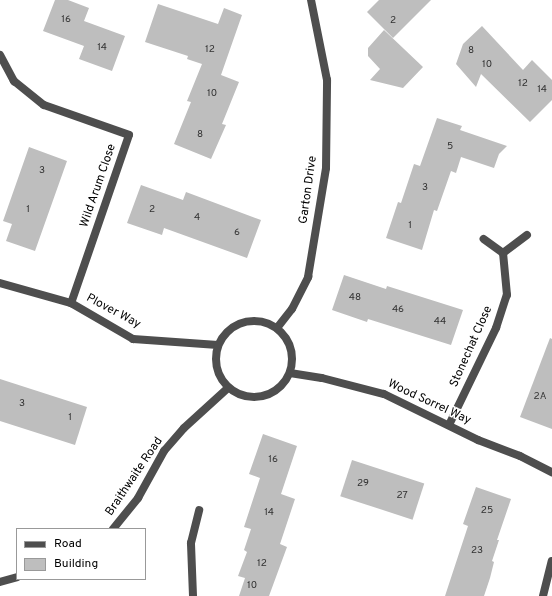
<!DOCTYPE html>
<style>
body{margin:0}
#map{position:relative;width:552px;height:596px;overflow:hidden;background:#fff;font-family:Overpass,sans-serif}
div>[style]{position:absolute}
.building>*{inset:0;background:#bebebe;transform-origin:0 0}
.street>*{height:8px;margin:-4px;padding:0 4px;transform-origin:4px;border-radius:4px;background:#4e4e4e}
.street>.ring{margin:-4px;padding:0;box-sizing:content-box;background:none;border:8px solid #4e4e4e;border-radius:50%}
span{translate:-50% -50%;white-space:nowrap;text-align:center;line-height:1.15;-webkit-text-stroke:3px #fff;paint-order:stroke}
.number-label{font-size:10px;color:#303030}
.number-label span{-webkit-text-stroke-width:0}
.street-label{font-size:12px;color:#000}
.legend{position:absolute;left:16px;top:528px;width:130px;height:52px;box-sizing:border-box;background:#fff;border:1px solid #999;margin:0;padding:5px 7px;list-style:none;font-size:12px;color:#000}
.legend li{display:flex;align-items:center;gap:8px;height:20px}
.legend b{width:20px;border:1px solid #999}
</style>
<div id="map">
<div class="building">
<div style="clip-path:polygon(55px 0,68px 0,89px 8px,84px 21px,125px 36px,112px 71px,79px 59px,84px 46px,43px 31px)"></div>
<div style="clip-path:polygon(379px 0,431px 0,393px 38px,367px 12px)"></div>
<div style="clip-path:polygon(158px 4px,218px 24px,224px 8px,242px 15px,221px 75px,239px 82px,222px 124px,226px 125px,211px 159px,174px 144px,191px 102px,187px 101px,202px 64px,187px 59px,188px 56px,145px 42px)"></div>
<div style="clip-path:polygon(482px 26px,523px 70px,532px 60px,552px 80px,552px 100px,530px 122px,481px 74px,476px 87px,456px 64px,463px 44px)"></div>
<div style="clip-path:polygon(384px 30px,423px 67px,403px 88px,370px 80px,380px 69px,368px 56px,368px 48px)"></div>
<div style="clip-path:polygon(437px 118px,462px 126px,460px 130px,507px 146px,499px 154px,494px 168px,461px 157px,456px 173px,451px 171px,437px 211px,434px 210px,422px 250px,386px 238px,398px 202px,401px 203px,414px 164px,420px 166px)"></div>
<div style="clip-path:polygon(29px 147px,67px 161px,35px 251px,6px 241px,12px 224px,3px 221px)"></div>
<div style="clip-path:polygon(141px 185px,183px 200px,186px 192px,261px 220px,247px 258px,164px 228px,162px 235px,127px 223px)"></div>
<div style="clip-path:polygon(344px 275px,386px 289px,387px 286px,463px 310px,451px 345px,368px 319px,367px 322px,332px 310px)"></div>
<div style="clip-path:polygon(550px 338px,552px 339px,552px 429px,520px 417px)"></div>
<div style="clip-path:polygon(0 379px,87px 407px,75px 445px,0 421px)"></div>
<div style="clip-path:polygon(263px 434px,297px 446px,281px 494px,295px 499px,280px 544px,287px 547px,269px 596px,239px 596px,245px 578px,238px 576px,247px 552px,244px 550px,251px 529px,244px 527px,260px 478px,249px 474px)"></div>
<div style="left:352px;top:460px;width:76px;height:38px;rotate:18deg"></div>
<div style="clip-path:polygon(476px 487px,511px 499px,497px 540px,499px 540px,492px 561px,494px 562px,490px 578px,484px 596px,445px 596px,468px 526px,463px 524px)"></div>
</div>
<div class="street">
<div style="left:0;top:55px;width:30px;rotate:62deg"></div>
<div style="left:14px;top:81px;width:38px;rotate:39deg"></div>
<div style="left:44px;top:105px;width:90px;rotate:19.4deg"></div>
<div style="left:129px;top:135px;width:178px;rotate:109deg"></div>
<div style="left:503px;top:253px;width:30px;rotate:-37deg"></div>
<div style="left:0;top:283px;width:74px;rotate:15.7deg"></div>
<div style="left:71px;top:303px;width:72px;rotate:30.1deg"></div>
<div style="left:133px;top:339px;width:85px;rotate:4deg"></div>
<div class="ring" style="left:216px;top:321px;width:68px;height:68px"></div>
<div style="left:277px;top:328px;width:24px;rotate:-52deg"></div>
<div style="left:292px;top:309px;width:36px;rotate:-63deg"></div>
<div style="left:308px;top:277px;width:110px;rotate:-80.6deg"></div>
<div style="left:326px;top:168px;width:88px;rotate:-89.3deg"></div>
<div style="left:327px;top:80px;width:82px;rotate:-101.3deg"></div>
<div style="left:290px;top:373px;width:32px;rotate:9deg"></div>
<div style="left:322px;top:378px;width:64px;rotate:14.5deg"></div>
<div style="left:384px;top:394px;width:105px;rotate:26.1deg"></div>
<div style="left:478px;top:440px;width:45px;rotate:20.9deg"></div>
<div style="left:520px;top:456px;width:36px;rotate:27deg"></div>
<div style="left:449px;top:425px;width:108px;rotate:-64.1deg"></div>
<div style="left:496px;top:328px;width:35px;rotate:-72deg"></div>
<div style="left:507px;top:295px;width:42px;rotate:-95.4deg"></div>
<div style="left:503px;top:253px;width:24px;rotate:-144deg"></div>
<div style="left:113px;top:529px;width:40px;rotate:-51deg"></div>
<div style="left:138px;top:498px;width:54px;rotate:-61deg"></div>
<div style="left:164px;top:451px;width:30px;rotate:-49deg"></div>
<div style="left:184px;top:428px;width:59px;rotate:-42.3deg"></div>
<div style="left:0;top:582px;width:18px;rotate:-16deg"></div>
<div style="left:193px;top:596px;width:53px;rotate:-92.2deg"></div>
<div style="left:191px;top:543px;width:34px;rotate:-76deg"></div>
<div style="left:543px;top:596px;width:36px;rotate:-76deg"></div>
</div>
<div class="number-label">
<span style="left:66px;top:20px">16</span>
<span style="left:393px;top:21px">2</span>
<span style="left:102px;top:48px">14</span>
<span style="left:210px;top:50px">12</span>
<span style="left:471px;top:51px">8</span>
<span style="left:487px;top:65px">10</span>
<span style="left:523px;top:84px">12</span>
<span style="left:542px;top:90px">14</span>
<span style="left:212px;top:94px">10</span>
<span style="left:200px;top:135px">8</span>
<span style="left:450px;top:147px">5</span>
<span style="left:42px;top:171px">3</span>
<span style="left:425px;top:188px">3</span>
<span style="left:28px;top:210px">1</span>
<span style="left:152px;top:210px">2</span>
<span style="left:197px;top:218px">4</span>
<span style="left:410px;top:226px">1</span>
<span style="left:237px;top:233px">6</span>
<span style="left:355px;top:298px">48</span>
<span style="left:398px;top:310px">46</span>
<span style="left:440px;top:322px">44</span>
<span style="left:540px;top:397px">2A</span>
<span style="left:22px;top:404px">3</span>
<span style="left:70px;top:418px">1</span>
<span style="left:273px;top:460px">16</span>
<span style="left:363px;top:484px">29</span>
<span style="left:402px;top:496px">27</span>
<span style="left:487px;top:511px">25</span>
<span style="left:269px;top:513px">14</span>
<span style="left:477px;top:551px">23</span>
<span style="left:262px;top:564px">12</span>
<span style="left:252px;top:586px">10</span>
</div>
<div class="street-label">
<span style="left:99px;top:186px;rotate:-71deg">Wild Arum Close</span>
<span style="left:309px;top:190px;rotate:-82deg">Garton Drive</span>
<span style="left:113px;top:312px;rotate:28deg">Plover Way</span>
<span style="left:472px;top:347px;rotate:-66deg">Stonechat Close</span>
<span style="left:429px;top:403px;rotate:25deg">Wood Sorrel Way</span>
<span style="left:135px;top:477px;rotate:-56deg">Braithwaite Road</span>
</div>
<ul class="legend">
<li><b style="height:5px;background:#4e4e4e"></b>Road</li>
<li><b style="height:11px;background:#bebebe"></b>Building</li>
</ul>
</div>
